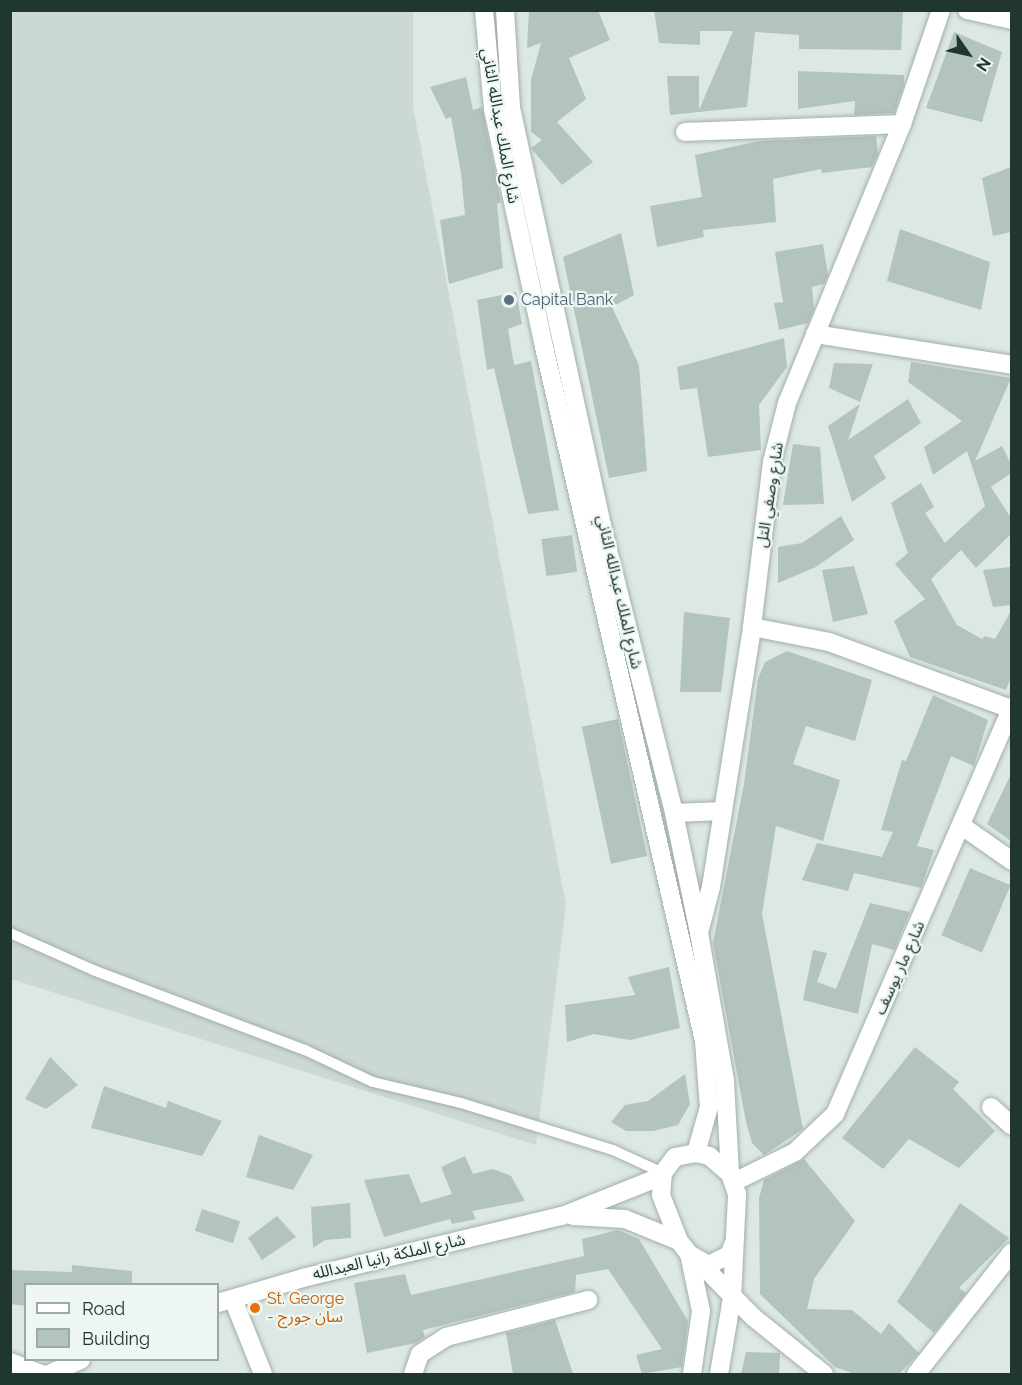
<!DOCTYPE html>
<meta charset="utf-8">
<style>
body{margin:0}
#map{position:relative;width:1022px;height:1385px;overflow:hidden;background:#dde8e4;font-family:Raleway,"Noto Sans Arabic",sans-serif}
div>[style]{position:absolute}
.built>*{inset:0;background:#ccd8d3}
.building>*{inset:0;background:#b3c3bd;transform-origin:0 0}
.roads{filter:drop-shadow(0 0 2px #a1afab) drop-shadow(0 0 2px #a1afab)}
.lane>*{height:10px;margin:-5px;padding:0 5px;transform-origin:5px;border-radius:5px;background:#fff}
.street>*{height:18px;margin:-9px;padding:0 9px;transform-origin:9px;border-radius:9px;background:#fff}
.secondary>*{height:18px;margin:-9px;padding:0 9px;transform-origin:9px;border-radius:9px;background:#fff}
.dots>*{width:16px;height:16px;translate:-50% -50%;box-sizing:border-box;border:3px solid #edf6f1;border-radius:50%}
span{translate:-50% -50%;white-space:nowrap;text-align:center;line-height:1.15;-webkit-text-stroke:4.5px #edf6f1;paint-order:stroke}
.street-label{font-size:16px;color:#203731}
.service-label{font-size:16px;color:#4e5e75}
.left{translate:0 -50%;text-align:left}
.food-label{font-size:16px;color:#c56008}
.frame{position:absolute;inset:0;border:12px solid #203731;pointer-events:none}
.legend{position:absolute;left:24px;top:1283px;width:195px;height:78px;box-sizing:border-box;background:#edf6f1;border:2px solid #9baaa4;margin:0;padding:8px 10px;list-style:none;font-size:18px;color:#203731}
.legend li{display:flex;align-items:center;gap:12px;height:30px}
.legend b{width:30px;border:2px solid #9baaa4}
.north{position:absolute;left:938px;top:24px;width:60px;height:60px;-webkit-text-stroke:4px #edf6f1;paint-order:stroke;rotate:124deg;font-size:16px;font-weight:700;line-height:24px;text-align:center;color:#203731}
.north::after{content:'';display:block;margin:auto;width:21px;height:27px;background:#203731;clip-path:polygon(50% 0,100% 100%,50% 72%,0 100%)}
</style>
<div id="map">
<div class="built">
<div style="clip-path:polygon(11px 11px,413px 11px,413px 107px,566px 905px,536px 1145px,11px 979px)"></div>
</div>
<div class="building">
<div style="clip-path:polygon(529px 10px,598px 10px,610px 40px,569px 58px,586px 99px,557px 122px,593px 162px,562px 185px,531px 148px,542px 140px,531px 132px,531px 80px,541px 43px,527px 48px)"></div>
<div style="clip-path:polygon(654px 10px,903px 10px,901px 50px,799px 49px,799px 35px,755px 32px,747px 107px,670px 115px,667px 76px,699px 76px,699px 110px,733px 31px,700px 31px,700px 45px,659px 43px)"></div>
<div style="clip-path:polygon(954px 32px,1002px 52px,982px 122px,926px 108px)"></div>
<div style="clip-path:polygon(798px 71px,904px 75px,904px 84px,894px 113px,854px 115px,855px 101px,798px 109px)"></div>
<div style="clip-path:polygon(466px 77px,473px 110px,482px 107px,501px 202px,497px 204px,503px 268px,449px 284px,440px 220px,465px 215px,461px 173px,451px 117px,446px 119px,430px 87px)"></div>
<div style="clip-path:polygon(876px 136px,878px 154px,872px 167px,822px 173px,821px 169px,773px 179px,776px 222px,703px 230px,704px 237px,657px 247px,650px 206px,702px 197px,695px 155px,759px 141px)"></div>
<div style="clip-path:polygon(1011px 167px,1011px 232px,993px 236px,982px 178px)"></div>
<div style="clip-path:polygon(900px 229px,990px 262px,981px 310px,887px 281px)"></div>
<div style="clip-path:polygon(621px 233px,634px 295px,612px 307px,639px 365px,647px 471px,609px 478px,563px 257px)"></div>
<div style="clip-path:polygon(823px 244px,828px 275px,824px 284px,812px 287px,814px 309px,808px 323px,779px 330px,774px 303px,783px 302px,775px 252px)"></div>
<div style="clip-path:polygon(516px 292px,522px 324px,508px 329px,514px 365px,531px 361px,559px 510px,528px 514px,494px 368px,487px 370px,477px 300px)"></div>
<div style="clip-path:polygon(784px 338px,787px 367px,759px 405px,761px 450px,708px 457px,697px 388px,680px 390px,677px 367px)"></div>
<div style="clip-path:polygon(911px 362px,1011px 378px,975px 461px,1002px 446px,1011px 464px,1011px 473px,991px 487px,1011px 518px,1011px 534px,976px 568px,961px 550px,931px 579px,957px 625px,982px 639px,985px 636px,995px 639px,1011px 611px,1011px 677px,1006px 690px,910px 657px,894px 621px,925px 599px,895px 564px,908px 553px,891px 503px,921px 483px,934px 507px,925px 513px,945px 543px,985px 506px,967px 451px,933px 475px,924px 447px,962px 421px,908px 382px)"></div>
<div style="clip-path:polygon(834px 363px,873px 364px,860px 402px,829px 388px)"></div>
<div style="clip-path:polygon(908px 399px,921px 423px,874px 456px,886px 478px,852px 502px,828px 426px,860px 404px,848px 440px)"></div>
<div style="clip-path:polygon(793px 444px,820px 447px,824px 504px,783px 505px)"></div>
<div style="clip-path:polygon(841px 516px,854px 540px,816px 567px,778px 583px,778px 547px,802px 543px)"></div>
<div style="left:572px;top:535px;width:37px;height:31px;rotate:82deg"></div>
<div style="clip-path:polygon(854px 566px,868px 614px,833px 622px,822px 570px)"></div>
<div style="clip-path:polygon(1011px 567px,1011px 605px,993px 607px,983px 570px)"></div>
<div style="clip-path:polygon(684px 612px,730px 618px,721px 692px,680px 692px)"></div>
<div style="clip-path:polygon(787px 651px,872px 680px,855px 741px,806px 726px,793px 764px,840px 780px,823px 841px,776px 826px,762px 914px,803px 1129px,764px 1155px,752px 1143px,746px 1122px,713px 943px,744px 784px,758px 679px,765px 662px)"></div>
<div style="clip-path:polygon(933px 695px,988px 720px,974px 766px,951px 756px,917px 846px,934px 850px,921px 888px,854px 873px,848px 891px,802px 880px,817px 843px,882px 857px,893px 832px,881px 830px,902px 760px,906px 761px)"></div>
<div style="left:618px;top:719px;width:140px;height:37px;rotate:78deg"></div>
<div style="clip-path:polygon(1011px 774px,1011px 841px,987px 824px)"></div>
<div style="left:970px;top:868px;width:44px;height:73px;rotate:23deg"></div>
<div style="clip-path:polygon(870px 903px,910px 912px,894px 950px,872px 944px,858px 1014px,803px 1000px,813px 950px,827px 953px,817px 982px,836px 989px)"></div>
<div style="clip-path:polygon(669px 967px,680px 1028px,630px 1040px,594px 1034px,567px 1042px,565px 1005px,635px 995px,628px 977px)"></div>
<div style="clip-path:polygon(915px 1047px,959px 1082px,953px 1089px,995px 1131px,959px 1168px,909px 1139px,883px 1169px,842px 1138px)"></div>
<div style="clip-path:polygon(50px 1057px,78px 1085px,46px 1109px,25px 1099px)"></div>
<div style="clip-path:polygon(685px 1074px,690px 1104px,678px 1125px,653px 1131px,626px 1131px,611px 1122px,625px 1105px,648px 1101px)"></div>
<div style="clip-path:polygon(104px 1086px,166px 1108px,168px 1101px,222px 1121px,202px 1156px,91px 1128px)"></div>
<div style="clip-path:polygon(259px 1135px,313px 1155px,293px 1190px,246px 1177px)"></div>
<div style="clip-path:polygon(465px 1156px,473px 1174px,493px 1169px,511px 1176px,525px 1201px,472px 1211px,476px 1219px,452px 1224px,450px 1219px,384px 1237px,364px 1180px,409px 1174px,421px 1203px,452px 1194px,441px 1167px)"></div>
<div style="clip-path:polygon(804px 1159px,855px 1221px,814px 1279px,807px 1309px,852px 1310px,881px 1334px,889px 1323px,919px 1353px,899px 1374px,855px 1374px,835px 1367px,760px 1294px,759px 1198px,764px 1180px)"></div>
<div style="clip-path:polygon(350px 1203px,351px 1238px,325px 1240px,313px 1248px,311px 1207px)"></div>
<div style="clip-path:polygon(960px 1203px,1009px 1238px,959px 1288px,966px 1293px,934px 1333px,897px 1302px)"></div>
<div style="left:202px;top:1209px;width:40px;height:23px;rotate:18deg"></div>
<div style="clip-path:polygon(277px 1216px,296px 1237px,262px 1260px,248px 1238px)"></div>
<div style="clip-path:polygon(618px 1230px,639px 1239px,688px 1321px,682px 1367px,642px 1374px,636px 1355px,662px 1349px,608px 1269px,576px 1275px,575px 1292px,423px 1330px,425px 1337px,416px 1343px,367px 1353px,354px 1283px,405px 1274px,411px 1295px,584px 1256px,582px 1239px)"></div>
<div style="clip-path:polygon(72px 1265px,132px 1271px,132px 1284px,26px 1284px,26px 1306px,10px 1304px,10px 1270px,72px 1272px)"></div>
<div style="clip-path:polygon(555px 1320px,573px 1374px,513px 1374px,506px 1333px)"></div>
<div style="clip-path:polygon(746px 1352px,780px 1353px,779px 1374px,741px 1374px)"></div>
</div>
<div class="roads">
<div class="lane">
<div style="left:10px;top:933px;width:91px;rotate:24deg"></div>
<div style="left:93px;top:970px;width:227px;rotate:20.7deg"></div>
<div style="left:305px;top:1050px;width:75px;rotate:25.2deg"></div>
<div style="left:373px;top:1082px;width:90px;rotate:13.4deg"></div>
<div style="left:461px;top:1103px;width:159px;rotate:17.2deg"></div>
<div style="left:613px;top:1150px;width:55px;rotate:24.7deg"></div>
</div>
<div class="street">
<div style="left:967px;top:10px;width:46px;rotate:12.5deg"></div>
<div style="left:685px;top:132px;width:217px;rotate:-2.1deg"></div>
<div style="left:815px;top:334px;width:199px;rotate:8.9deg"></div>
<div style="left:752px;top:627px;width:78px;rotate:11deg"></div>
<div style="left:829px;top:642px;width:194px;rotate:20.2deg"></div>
<div style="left:674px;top:813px;width:48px;rotate:-2.4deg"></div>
<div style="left:962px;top:826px;width:61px;rotate:35deg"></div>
<div style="left:699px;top:933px;width:48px;rotate:-75.4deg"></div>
<div style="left:711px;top:887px;width:263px;rotate:-81deg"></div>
<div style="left:752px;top:627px;width:166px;rotate:-83.1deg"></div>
<div style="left:772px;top:462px;width:61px;rotate:-75.7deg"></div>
<div style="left:787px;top:403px;width:302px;rotate:-67.6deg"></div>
<div style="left:902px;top:124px;width:120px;rotate:-71.1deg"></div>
<div style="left:991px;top:1107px;width:28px;rotate:42deg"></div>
<div style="left:734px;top:1182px;width:68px;rotate:-26.2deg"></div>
<div style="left:795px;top:1152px;width:55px;rotate:-43.5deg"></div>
<div style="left:835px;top:1114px;width:444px;rotate:-66.5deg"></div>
<div style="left:698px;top:1261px;width:78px;rotate:45.5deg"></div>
<div style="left:753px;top:1317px;width:91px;rotate:38.8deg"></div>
<div style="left:233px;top:1299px;width:81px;rotate:68.2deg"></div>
<div style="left:10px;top:1362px;width:34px;rotate:21deg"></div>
<div style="left:413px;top:1374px;width:21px;rotate:-71deg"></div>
<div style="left:420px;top:1354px;width:31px;rotate:-33deg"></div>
<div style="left:446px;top:1337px;width:147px;rotate:-14.6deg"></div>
<div style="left:916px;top:1374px;width:155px;rotate:-51.8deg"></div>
</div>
<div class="secondary">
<div style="left:484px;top:10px;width:99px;rotate:84.8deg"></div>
<div style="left:493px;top:109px;width:243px;rotate:77.9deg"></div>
<div style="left:544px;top:347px;width:712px;rotate:77.02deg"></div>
<div style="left:704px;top:1041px;width:66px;rotate:85.7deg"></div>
<div style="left:709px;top:1107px;width:48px;rotate:105.8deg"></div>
<div style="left:505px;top:10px;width:98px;rotate:86.5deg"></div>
<div style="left:511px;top:108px;width:428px;rotate:77.7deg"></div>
<div style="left:602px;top:526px;width:296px;rotate:75.9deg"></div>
<div style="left:674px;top:813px;width:123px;rotate:78.2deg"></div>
<div style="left:699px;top:933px;width:150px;rotate:80deg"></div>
<div style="left:725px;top:1081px;width:93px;rotate:86.9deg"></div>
<div style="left:573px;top:1216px;width:52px;rotate:3.3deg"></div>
<div style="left:625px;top:1219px;width:58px;rotate:22.2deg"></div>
<div style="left:689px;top:1254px;width:58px;rotate:78.1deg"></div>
<div style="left:701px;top:1311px;width:64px;rotate:98.1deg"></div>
<div style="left:218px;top:1303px;width:89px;rotate:-16.4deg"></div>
<div style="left:303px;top:1278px;width:266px;rotate:-13.5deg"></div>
<div style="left:562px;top:1216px;width:108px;rotate:-21.8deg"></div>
<div style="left:49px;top:1374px;width:35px;rotate:-24deg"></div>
<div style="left:719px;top:1374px;width:77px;rotate:-80.3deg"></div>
<div style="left:732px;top:1298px;width:104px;rotate:-87.2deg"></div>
<div style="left:737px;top:1194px;width:21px;rotate:-109deg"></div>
<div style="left:730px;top:1174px;width:28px;rotate:-139deg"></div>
<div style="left:709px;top:1156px;width:13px;rotate:-167deg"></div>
<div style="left:696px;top:1153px;width:21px;rotate:169deg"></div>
<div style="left:675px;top:1157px;width:20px;rotate:127deg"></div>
<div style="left:663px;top:1173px;width:22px;rotate:95deg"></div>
<div style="left:661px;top:1195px;width:49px;rotate:68.6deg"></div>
<div style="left:679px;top:1241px;width:16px;rotate:52deg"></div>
<div style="left:689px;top:1254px;width:23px;rotate:29deg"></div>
<div style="left:709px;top:1265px;width:22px;rotate:-27deg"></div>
<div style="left:729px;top:1255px;width:11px;rotate:-68deg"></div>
</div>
</div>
<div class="dots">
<div style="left:509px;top:300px;background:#5c6f8a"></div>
<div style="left:255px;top:1308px;background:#e8710a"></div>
</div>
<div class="street-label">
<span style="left:500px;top:126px;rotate:80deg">شارع الملك عبدالله الثاني</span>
<span style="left:770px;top:495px;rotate:-81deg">شارع وصفي التل</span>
<span style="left:619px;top:592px;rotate:77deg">شارع الملك عبدالله الثاني</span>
<span style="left:900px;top:968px;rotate:-66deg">شارع مار يوسف</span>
<span style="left:389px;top:1257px;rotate:-13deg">شارع الملكة رانيا العبدالله</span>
</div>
<div class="service-label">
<span class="left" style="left:521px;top:300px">Capital Bank</span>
</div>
<div class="food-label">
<span class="left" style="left:267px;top:1308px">St. George<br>- سان جورج</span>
</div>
<div class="frame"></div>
<ul class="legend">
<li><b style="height:8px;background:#fff"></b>Road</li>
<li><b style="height:16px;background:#b3c3bd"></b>Building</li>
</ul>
<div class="north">N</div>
</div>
